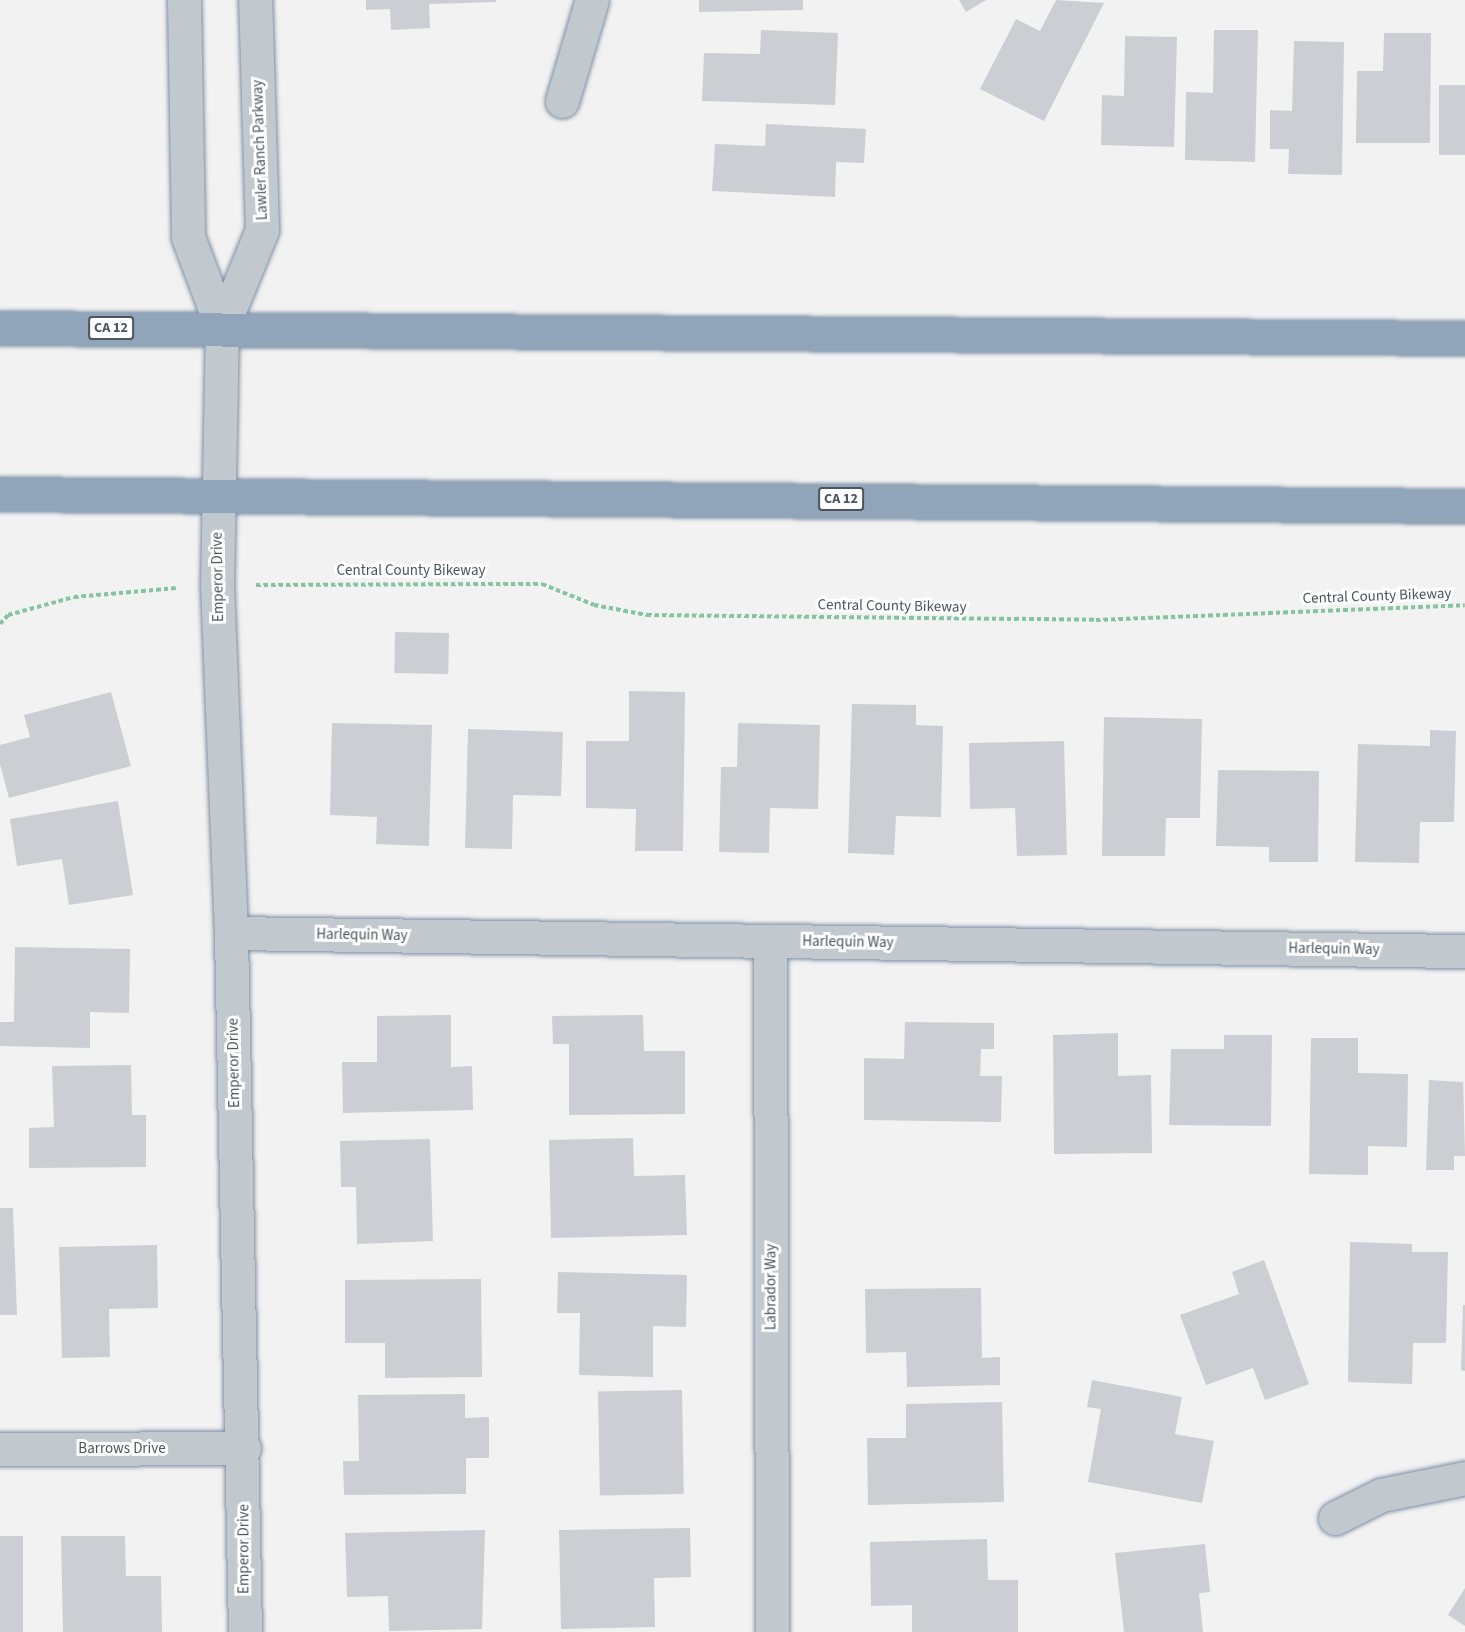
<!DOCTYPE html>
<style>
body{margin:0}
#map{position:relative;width:1465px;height:1632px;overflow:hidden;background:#f3f2f2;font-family:"Source Sans 3",sans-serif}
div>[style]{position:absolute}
.building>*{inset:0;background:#ccced3;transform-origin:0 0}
.path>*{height:4px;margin-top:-2px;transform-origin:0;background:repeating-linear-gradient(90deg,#83c4a2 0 4.5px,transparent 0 7.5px)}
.roads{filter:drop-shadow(0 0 2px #7b90a5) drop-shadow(0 0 2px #7b90a5)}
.minor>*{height:33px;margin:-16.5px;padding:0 16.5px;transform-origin:16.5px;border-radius:16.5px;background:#c1c9ce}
.highway>*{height:33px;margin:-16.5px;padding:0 16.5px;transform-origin:16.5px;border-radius:16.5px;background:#90a5b9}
span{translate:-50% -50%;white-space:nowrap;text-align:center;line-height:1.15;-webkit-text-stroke:6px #fff;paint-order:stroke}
.shield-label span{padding:2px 4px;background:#fff;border:2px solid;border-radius:4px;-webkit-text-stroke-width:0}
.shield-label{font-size:14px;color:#4b555c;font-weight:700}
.street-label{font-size:15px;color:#4b555c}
</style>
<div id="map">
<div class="building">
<div style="clip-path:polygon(366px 0,496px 0,496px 2px,429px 4px,430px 28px,391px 30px,390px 9px,366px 10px)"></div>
<div style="clip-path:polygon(699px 0,803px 0,803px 10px,699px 12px)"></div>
<div style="clip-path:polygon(959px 0,986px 0,966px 12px)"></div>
<div style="clip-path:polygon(1056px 0,1104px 3px,1044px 121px,980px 89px,1016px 19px,1040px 31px)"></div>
<div style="clip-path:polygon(761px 30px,838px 33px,835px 105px,702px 101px,704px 53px,760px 54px)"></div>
<div style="clip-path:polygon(1214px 30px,1258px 30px,1255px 162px,1185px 160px,1186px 92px,1213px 93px)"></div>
<div style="clip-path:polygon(1384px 33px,1431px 33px,1430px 143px,1356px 143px,1357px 71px,1383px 71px)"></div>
<div style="clip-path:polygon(1125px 36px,1177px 37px,1174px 147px,1101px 145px,1102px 95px,1124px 96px)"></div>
<div style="clip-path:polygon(1294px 41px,1344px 42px,1342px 175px,1288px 174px,1289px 149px,1270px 149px,1270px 110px,1292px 111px)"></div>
<div style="left:1439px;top:85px;width:26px;height:70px"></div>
<div style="clip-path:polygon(766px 124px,866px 129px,864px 163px,836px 162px,835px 197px,712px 191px,715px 144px,765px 146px)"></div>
<div style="left:395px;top:632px;width:54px;height:41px;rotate:1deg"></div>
<div style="clip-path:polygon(629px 691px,685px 692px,683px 851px,635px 851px,636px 809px,586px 808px,586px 741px,629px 741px)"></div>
<div style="clip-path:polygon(111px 692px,131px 766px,9px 798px,0 764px,0 745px,30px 737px,24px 715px)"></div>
<div style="clip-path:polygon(852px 704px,916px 705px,916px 725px,943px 726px,941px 817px,896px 816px,894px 855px,848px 853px)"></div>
<div style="clip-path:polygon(1104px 717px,1202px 719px,1200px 818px,1166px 818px,1165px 856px,1102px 856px)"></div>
<div style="clip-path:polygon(332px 723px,432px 725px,429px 846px,376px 844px,377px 817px,330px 815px)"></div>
<div style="clip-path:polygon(738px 723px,820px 725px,818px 809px,770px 808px,769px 853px,719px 852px,721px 767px,737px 767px)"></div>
<div style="clip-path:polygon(468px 729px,563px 732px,561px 796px,513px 795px,512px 849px,465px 848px)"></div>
<div style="clip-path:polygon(1430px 730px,1456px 731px,1454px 822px,1420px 822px,1419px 863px,1355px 862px,1358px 744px,1430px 746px)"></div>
<div style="clip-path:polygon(1064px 741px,1067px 855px,1017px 856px,1015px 808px,970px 809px,969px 743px)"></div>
<div style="clip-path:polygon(1218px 770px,1319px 771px,1318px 862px,1269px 862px,1269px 847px,1216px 846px)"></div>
<div style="clip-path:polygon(118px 801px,133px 895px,69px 905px,62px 859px,17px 866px,10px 819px)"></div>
<div style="clip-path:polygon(15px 947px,130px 949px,129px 1013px,90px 1012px,90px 1048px,0 1046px,0 1022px,14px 1022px)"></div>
<div style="clip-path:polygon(451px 1015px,451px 1067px,472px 1066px,473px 1110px,343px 1113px,342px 1062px,377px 1062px,377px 1016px)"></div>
<div style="clip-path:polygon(643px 1015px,644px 1051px,685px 1051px,685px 1114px,569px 1115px,569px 1044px,553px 1044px,552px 1016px)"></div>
<div style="clip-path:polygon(905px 1022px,994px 1023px,994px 1049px,981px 1049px,980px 1076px,1002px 1076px,1001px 1122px,864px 1120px,864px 1058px,904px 1059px)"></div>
<div style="clip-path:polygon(1118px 1033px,1118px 1076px,1151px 1075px,1152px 1153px,1054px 1154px,1053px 1035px)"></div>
<div style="clip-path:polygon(1224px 1035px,1272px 1035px,1271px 1126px,1169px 1125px,1171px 1049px,1224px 1049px)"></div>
<div style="clip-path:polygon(1311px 1038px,1358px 1038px,1358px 1073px,1408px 1074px,1407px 1147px,1368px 1146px,1368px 1175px,1309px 1174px)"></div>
<div style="clip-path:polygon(131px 1065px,132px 1115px,146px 1115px,146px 1167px,29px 1168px,29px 1128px,54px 1127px,52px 1066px)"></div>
<div style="clip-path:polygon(1463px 1074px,1465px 1156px,1454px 1156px,1454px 1170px,1426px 1170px,1429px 1080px,1463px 1082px)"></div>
<div style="clip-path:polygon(633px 1138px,634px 1176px,685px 1175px,687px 1235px,551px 1238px,549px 1140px)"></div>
<div style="clip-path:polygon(430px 1139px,433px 1241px,357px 1244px,356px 1187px,341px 1187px,340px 1141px)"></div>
<div style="clip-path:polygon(0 1208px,13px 1208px,17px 1315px,0 1315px)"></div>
<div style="clip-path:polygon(1350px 1242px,1412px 1244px,1412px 1252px,1448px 1252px,1446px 1343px,1413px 1343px,1412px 1384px,1348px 1382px)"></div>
<div style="clip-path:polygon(157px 1245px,158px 1308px,109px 1309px,110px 1357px,62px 1358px,59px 1247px)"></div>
<div style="clip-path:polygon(1264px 1260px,1309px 1384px,1265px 1400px,1253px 1368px,1206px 1385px,1180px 1315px,1239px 1294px,1232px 1272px)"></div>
<div style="clip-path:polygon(558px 1272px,687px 1275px,686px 1327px,653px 1326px,653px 1377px,579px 1375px,580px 1313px,557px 1313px)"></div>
<div style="clip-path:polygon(481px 1279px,482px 1377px,385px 1378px,385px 1343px,345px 1343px,345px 1280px)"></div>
<div style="clip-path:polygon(981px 1288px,982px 1358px,1000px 1357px,1000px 1385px,907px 1387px,906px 1352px,866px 1353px,865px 1289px)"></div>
<div style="clip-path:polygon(1463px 1305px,1465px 1305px,1465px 1371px,1461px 1370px)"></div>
<div style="clip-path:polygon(1092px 1380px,1182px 1397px,1175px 1434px,1214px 1441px,1202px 1503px,1088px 1482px,1101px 1409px,1087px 1407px)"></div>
<div style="left:682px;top:1390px;width:104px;height:84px;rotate:89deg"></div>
<div style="clip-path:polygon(465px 1394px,465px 1418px,489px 1417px,489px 1458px,466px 1458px,466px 1494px,344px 1495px,343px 1461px,359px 1461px,358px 1395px)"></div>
<div style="clip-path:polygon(1002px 1402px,1004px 1502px,868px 1505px,867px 1438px,906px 1438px,906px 1404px)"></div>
<div style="clip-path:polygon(690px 1528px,691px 1577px,654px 1578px,655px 1627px,561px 1629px,559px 1530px)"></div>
<div style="clip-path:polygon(485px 1530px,482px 1629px,389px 1631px,388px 1596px,347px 1597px,345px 1533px)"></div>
<div style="left:0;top:1536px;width:23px;height:96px"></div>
<div style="clip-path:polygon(61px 1536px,125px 1536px,126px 1576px,161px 1576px,162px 1632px,63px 1632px)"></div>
<div style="clip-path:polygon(987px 1539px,988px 1580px,1018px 1580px,1018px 1632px,912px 1632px,912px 1605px,871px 1606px,870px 1542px)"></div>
<div style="clip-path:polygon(1205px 1544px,1210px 1592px,1199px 1593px,1203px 1632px,1124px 1632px,1115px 1553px)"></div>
<div style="clip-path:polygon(1465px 1588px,1465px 1626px,1448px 1615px)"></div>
</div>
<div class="path">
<div style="left:256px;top:585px;width:286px;rotate:-0.2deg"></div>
<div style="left:542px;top:584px;width:56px;rotate:22deg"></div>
<div style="left:594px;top:605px;width:54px;rotate:10.7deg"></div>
<div style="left:647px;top:615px;width:449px;rotate:0.6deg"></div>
<div style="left:1096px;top:620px;width:369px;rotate:-2.3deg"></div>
<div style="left:0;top:624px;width:12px;rotate:-48deg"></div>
<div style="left:8px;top:615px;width:68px;rotate:-15.3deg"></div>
<div style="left:74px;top:597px;width:103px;rotate:-5deg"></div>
</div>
<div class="roads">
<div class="minor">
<div style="left:184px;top:0;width:237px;rotate:89deg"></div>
<div style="left:188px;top:237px;width:97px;rotate:69.5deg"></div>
<div style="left:562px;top:101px;width:105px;rotate:-73.5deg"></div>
<div style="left:231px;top:933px;width:1234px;rotate:0.84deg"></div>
<div style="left:770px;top:941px;width:691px;rotate:89.83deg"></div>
<div style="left:0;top:1449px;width:244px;rotate:-0.2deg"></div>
<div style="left:1335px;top:1518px;width:51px;rotate:-26.6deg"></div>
<div style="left:1381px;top:1495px;width:86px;rotate:-11.4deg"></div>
<div style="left:245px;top:1632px;width:699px;rotate:-91.15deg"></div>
<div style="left:231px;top:933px;width:347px;rotate:-92.3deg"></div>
<div style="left:217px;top:586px;width:258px;rotate:-88.9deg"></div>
<div style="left:222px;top:328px;width:106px;rotate:-67.8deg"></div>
<div style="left:262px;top:230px;width:230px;rotate:-91.7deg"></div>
</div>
<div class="highway">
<div style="left:0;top:328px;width:1465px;rotate:0.39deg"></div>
<div style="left:0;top:494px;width:1465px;rotate:0.47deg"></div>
</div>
</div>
<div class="shield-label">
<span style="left:111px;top:328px">CA 12</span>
<span style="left:841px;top:499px">CA 12</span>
</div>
<div class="street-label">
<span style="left:260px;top:150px;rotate:-92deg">Lawler Ranch Parkway</span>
<span style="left:411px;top:571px">Central County Bikeway</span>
<span style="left:218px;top:577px;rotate:-91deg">Emperor Drive</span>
<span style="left:1377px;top:596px;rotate:-2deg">Central County Bikeway</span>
<span style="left:892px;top:606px;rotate:1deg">Central County Bikeway</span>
<span style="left:362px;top:935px;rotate:1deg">Harlequin Way</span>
<span style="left:848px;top:942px;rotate:1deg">Harlequin Way</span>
<span style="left:1334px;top:949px;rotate:1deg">Harlequin Way</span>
<span style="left:234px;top:1063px;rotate:-91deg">Emperor Drive</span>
<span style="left:771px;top:1287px;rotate:-90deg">Labrador Way</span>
<span style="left:122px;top:1449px">Barrows Drive</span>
<span style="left:244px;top:1549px;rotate:-90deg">Emperor Drive</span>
</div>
</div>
